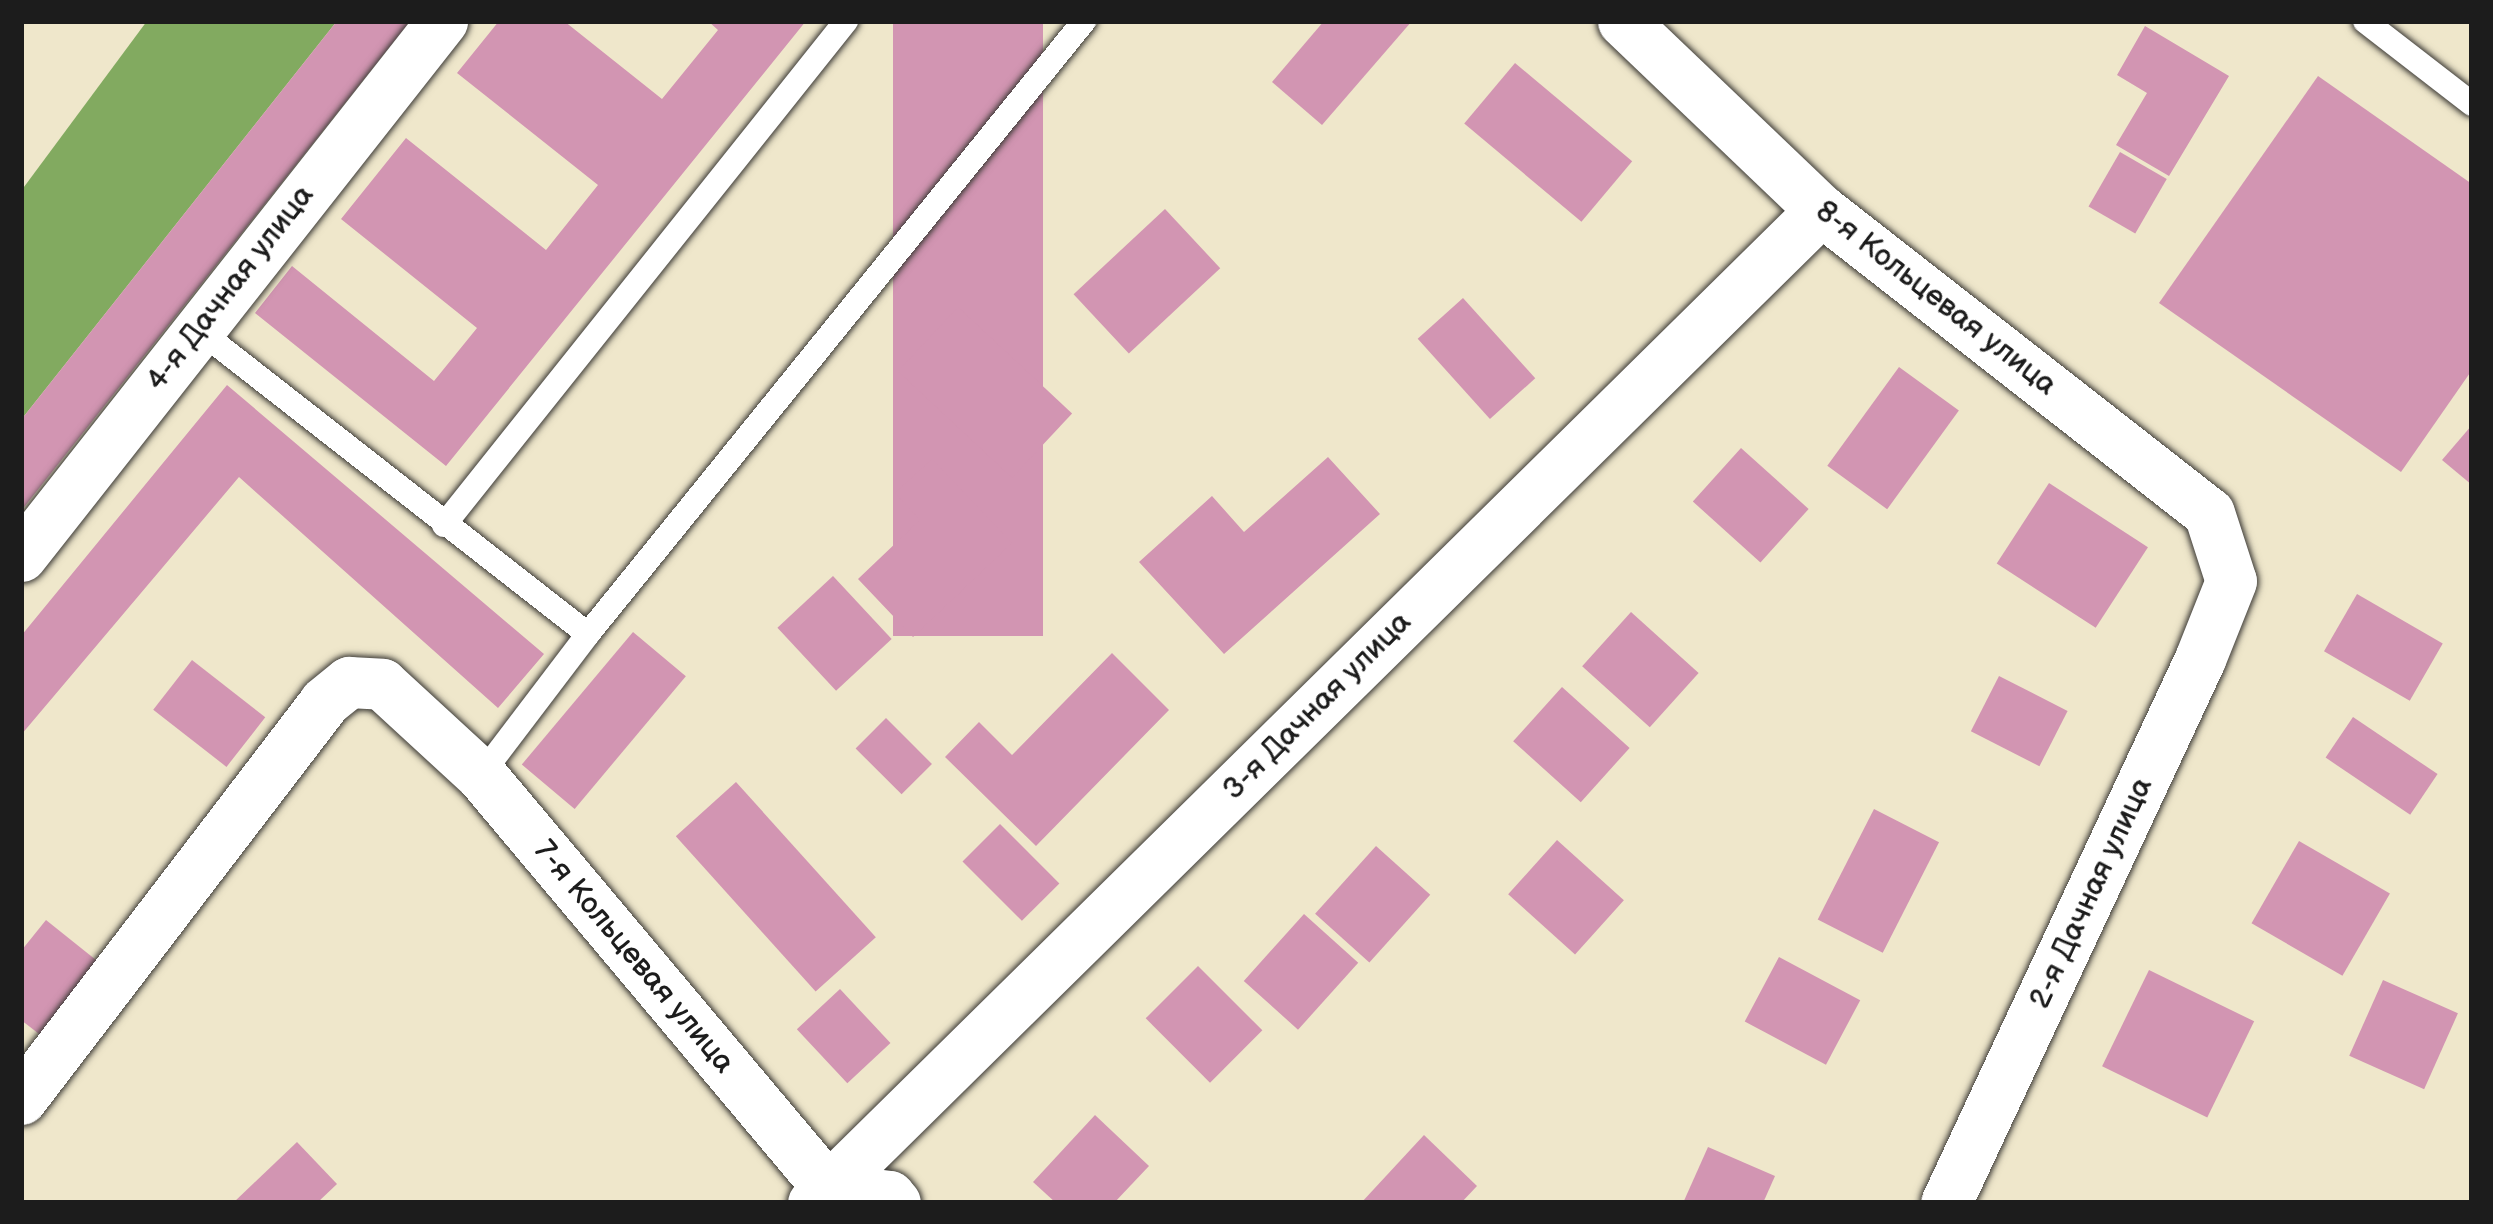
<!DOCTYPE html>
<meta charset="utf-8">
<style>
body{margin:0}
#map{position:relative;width:2493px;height:1224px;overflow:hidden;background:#efe7cb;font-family:"Balsamiq Sans",sans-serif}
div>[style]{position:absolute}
.forest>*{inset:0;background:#82aa60}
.building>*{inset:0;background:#d295b2;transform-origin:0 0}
.roads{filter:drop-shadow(0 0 3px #3c3a36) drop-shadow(0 0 3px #3c3a36)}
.service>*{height:24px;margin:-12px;padding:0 12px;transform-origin:12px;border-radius:12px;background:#fff}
.minor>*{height:51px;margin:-25.5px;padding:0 25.5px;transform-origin:25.5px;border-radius:25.5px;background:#fff}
span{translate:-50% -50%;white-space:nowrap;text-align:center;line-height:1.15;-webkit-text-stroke:9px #fff;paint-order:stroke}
.street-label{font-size:30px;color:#1c1c1c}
.frame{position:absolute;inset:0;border:24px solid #1c1c1c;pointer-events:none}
</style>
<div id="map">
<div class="forest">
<div style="clip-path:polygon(147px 21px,337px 21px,21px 420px,21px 191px)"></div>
</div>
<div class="building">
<div style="clip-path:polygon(337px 21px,410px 21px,21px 511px,21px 420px)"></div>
<div style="clip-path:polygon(499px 21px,564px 21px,662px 99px,718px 30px,708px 21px,806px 21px,446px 466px,255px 313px,292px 266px,434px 381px,477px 328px,341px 219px,406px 138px,546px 250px,598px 185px,457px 73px)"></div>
<div style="left:893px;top:21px;width:150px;height:615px"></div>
<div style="clip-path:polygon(1324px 21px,1412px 21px,1322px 125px,1272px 82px)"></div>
<div style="clip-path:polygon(2145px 26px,2229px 76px,2169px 176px,2116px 145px,2147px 93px,2117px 75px)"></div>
<div style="left:1515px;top:63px;width:153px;height:79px;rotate:40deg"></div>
<div style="clip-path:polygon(2318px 76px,2472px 184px,2472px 370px,2401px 472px,2159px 303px)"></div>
<div style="left:2120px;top:152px;width:54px;height:63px;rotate:30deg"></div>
<div style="left:1165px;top:209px;width:81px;height:125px;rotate:47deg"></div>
<div style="left:1463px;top:298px;width:108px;height:61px;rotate:48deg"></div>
<div style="left:958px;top:307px;width:156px;height:88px;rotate:43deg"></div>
<div style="left:1899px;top:367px;width:74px;height:122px;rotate:36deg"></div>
<div style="clip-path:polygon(227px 385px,544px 654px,498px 708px,239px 477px,21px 735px,21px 636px)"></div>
<div style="clip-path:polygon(2472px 425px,2472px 485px,2442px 460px)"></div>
<div style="left:1741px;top:448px;width:91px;height:72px;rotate:42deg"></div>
<div style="clip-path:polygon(1328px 457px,1380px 514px,1224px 654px,1139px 562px,1212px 496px,1244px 532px)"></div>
<div style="clip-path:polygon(932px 459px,1012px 543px,913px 637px,858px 579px,920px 520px,895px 493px)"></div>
<div style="left:2049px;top:483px;width:118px;height:96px;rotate:33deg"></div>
<div style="left:833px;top:576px;width:86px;height:76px;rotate:47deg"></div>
<div style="left:2357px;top:594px;width:99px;height:66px;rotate:30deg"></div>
<div style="left:1631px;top:612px;width:91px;height:73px;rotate:42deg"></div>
<div style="left:633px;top:632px;width:69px;height:173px;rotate:40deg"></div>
<div style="clip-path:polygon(1112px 653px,1169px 710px,1036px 846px,945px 757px,979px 722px,1012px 755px)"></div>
<div style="left:192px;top:660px;width:93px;height:63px;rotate:38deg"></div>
<div style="left:1999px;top:676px;width:77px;height:62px;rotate:27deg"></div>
<div style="left:1562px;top:687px;width:91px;height:73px;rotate:42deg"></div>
<div style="left:2353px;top:717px;width:102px;height:49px;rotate:34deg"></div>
<div style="left:886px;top:718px;width:65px;height:43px;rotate:45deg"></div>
<div style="left:736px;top:782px;width:209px;height:81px;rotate:48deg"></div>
<div style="left:1874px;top:809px;width:73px;height:124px;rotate:27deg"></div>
<div style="left:1000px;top:824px;width:84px;height:53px;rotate:45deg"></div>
<div style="left:1557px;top:840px;width:90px;height:73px;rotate:42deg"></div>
<div style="left:2299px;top:841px;width:105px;height:95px;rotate:30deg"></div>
<div style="left:1376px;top:846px;width:73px;height:91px;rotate:42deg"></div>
<div style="left:1304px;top:914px;width:73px;height:90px;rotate:42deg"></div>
<div style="clip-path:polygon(46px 920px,101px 964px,43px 1037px,21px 1020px,21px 951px)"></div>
<div style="left:1779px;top:957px;width:92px;height:73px;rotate:28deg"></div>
<div style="left:1198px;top:966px;width:91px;height:74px;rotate:45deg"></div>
<div style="left:2149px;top:970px;width:117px;height:107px;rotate:26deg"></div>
<div style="left:2383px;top:980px;width:82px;height:83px;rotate:24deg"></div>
<div style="left:840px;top:989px;width:74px;height:59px;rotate:47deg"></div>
<div style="clip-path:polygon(1095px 1115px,1149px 1166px,1114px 1203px,1056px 1203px,1033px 1182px)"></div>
<div style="clip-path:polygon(1424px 1135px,1477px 1186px,1461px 1203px,1361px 1203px)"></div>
<div style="clip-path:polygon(297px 1142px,337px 1184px,317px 1203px,233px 1203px)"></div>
<div style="clip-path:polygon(1708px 1147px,1775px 1176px,1763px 1203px,1683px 1203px)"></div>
</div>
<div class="roads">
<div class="service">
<div style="left:2365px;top:21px;width:135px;rotate:37.8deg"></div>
<div style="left:196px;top:328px;width:497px;rotate:38deg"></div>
<div style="left:444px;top:525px;width:645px;rotate:-51.42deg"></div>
<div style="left:481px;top:775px;width:177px;rotate:-52.8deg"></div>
<div style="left:588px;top:634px;width:789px;rotate:-51.02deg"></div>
</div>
<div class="minor">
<div style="left:1623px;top:21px;width:274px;rotate:43.7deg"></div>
<div style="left:1821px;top:210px;width:492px;rotate:38deg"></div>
<div style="left:2209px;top:513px;width:71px;rotate:72.1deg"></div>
<div style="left:2231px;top:581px;width:84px;rotate:111.7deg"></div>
<div style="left:2200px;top:659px;width:600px;rotate:115.03deg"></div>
<div style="left:21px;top:556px;width:681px;rotate:-51.8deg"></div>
<div style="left:21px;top:1099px;width:499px;rotate:-52.6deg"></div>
<div style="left:324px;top:702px;width:32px;rotate:-39deg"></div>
<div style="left:349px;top:682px;width:33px;rotate:3deg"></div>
<div style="left:382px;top:684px;width:134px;rotate:42.6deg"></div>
<div style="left:481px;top:775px;width:539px;rotate:49.96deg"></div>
<div style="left:828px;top:1188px;width:62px;rotate:7.5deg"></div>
<div style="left:889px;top:1196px;width:9px;rotate:49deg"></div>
<div style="left:813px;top:1203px;width:1415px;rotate:-44.57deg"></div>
</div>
</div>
<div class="street-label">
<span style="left:230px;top:288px;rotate:-52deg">4-я Дачная улица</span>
<span style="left:1936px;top:298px;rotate:38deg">8-я Кольцевая улица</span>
<span style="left:1317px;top:706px;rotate:-45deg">3-я Дачная улица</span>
<span style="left:2091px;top:893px;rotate:-65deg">2-я Дачная улица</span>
<span style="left:634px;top:957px;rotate:50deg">7-я Кольцевая улица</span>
</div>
<div class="frame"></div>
</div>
